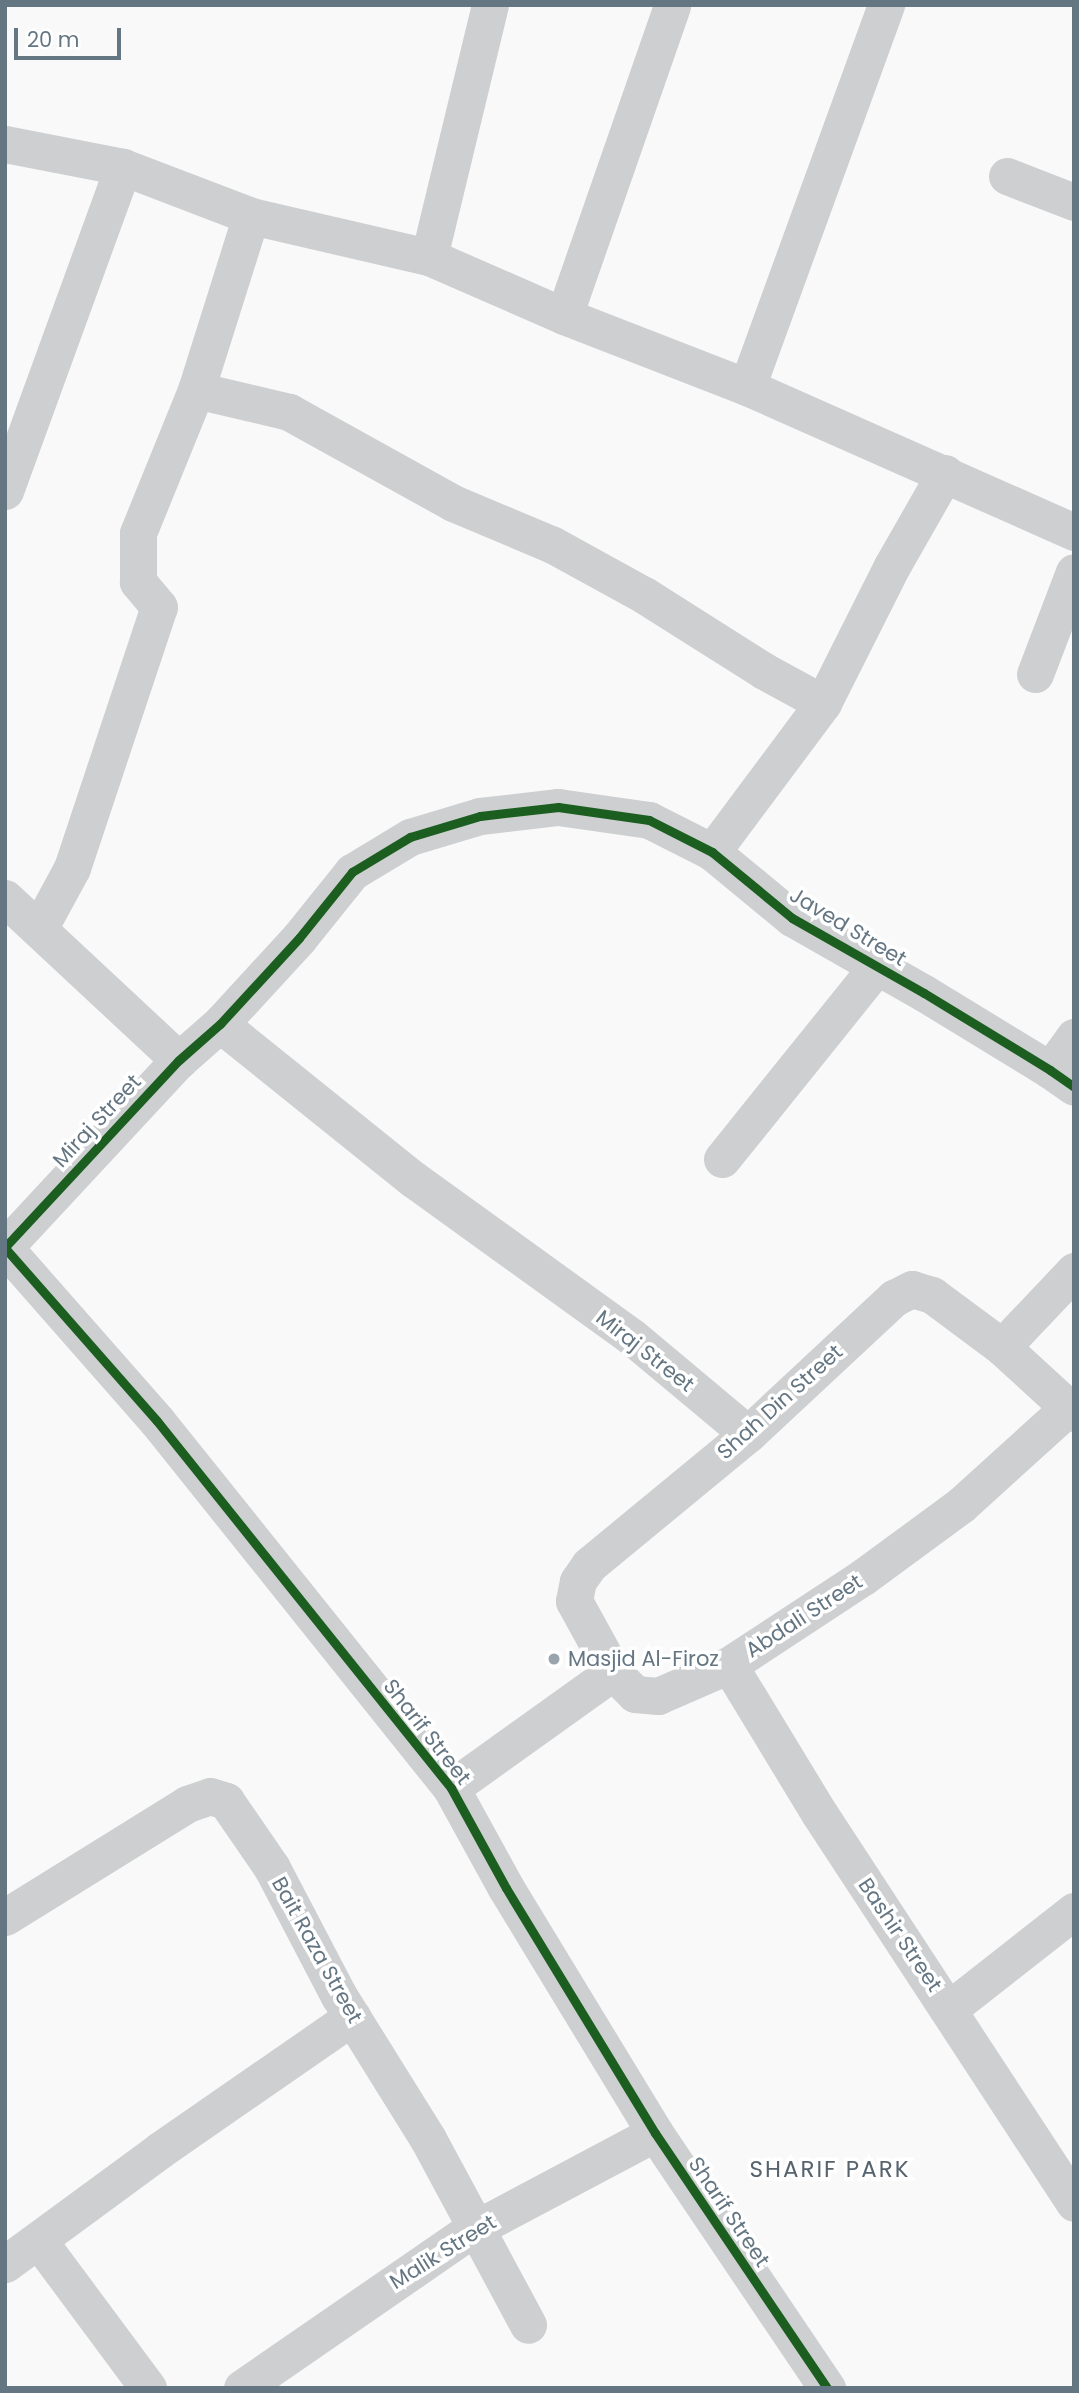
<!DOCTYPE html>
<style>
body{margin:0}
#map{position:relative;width:1079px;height:2393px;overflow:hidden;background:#f9f9f9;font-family:Poppins,sans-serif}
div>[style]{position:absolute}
.minor>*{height:37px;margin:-18.5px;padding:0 18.5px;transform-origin:18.5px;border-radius:18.5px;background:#cecfd0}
.cycleway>*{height:9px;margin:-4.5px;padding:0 4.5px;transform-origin:4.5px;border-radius:4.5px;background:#1b5e20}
.dots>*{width:19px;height:19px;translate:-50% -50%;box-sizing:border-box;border:4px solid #fff;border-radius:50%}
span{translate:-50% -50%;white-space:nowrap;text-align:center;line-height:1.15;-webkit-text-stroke:7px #fff;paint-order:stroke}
.street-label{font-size:21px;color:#657683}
.poi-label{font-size:21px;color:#657683}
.left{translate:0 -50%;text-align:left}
.neighbourhood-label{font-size:23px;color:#57646e;letter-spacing:2px}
.frame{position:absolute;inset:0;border:7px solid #657683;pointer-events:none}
.scale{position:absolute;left:14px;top:28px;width:107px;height:32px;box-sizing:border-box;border:4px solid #657683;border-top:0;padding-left:9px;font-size:21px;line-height:24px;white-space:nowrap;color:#657683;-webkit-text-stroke:5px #fff;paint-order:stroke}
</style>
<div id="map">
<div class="minor">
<div style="left:5px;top:144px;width:120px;rotate:11deg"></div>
<div style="left:123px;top:167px;width:137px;rotate:20.9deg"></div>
<div style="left:251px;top:216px;width:183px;rotate:13deg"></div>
<div style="left:429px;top:257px;width:147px;rotate:23.6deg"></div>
<div style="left:564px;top:316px;width:196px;rotate:21.2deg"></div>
<div style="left:747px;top:387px;width:358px;rotate:23.9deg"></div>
<div style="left:1007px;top:176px;width:72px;rotate:21.2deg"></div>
<div style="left:429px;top:257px;width:259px;rotate:-76.4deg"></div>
<div style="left:564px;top:316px;width:329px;rotate:-70.8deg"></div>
<div style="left:747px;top:387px;width:407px;rotate:-70deg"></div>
<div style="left:196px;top:390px;width:182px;rotate:-72.5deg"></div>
<div style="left:5px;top:491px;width:345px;rotate:-70deg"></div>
<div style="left:1035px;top:674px;width:109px;rotate:-69.1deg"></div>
<div style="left:712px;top:852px;width:186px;rotate:-53.3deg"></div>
<div style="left:823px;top:703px;width:153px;rotate:-63.3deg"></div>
<div style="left:892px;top:566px;width:107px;rotate:-60.3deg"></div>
<div style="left:5px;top:898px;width:238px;rotate:43deg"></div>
<div style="left:40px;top:927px;width:67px;rotate:-61.5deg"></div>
<div style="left:72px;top:868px;width:275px;rotate:-71.6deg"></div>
<div style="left:159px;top:607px;width:33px;rotate:-130deg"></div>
<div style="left:138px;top:582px;width:49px;rotate:-90deg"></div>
<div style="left:138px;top:533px;width:154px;rotate:-67.9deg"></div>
<div style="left:196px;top:390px;width:96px;rotate:13.3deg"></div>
<div style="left:289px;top:412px;width:188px;rotate:29deg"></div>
<div style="left:453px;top:503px;width:108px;rotate:22.8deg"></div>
<div style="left:553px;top:545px;width:104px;rotate:28.8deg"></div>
<div style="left:644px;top:595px;width:142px;rotate:32.3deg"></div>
<div style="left:764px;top:671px;width:67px;rotate:28.5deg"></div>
<div style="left:220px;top:1024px;width:248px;rotate:38.8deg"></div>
<div style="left:413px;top:1179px;width:270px;rotate:35.8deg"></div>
<div style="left:632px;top:1337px;width:151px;rotate:39.9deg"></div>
<div style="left:1050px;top:1070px;width:41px;rotate:-54deg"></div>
<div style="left:722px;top:1159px;width:248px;rotate:-51.2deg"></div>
<div style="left:5px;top:1247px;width:255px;rotate:-47.1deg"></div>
<div style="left:179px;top:1060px;width:55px;rotate:-41.3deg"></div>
<div style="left:220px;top:1024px;width:117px;rotate:-47.4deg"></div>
<div style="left:299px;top:938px;width:85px;rotate:-51.2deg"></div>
<div style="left:352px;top:872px;width:68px;rotate:-31.1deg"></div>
<div style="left:410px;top:837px;width:73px;rotate:-16.7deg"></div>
<div style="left:480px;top:816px;width:79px;rotate:-6.6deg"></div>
<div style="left:558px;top:807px;width:92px;rotate:8.1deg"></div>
<div style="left:649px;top:820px;width:71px;rotate:26.9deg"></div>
<div style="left:712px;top:852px;width:104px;rotate:39.5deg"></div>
<div style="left:792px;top:918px;width:152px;rotate:29.6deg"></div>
<div style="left:924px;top:993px;width:148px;rotate:31.4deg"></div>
<div style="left:1050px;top:1070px;width:29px;rotate:35deg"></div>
<div style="left:5px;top:1248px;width:230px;rotate:48.7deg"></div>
<div style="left:157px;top:1421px;width:470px;rotate:51.3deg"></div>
<div style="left:451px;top:1788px;width:114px;rotate:61.2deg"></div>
<div style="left:506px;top:1888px;width:287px;rotate:58.7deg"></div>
<div style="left:655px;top:2133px;width:308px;rotate:56deg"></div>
<div style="left:1002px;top:1347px;width:105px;rotate:-46.5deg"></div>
<div style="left:729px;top:1665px;width:173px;rotate:58.7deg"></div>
<div style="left:819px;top:1813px;width:466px;rotate:56.8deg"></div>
<div style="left:613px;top:1672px;width:81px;rotate:-118.8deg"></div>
<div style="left:574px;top:1601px;width:20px;rotate:-79deg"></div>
<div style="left:578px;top:1581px;width:19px;rotate:-55deg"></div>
<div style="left:589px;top:1565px;width:206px;rotate:-39.5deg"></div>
<div style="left:748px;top:1434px;width:200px;rotate:-43deg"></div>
<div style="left:894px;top:1298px;width:20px;rotate:-27deg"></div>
<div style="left:912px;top:1289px;width:21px;rotate:17deg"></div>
<div style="left:932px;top:1295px;width:87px;rotate:36.6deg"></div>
<div style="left:1002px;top:1347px;width:98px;rotate:42.5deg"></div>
<div style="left:451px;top:1788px;width:199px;rotate:-35.6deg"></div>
<div style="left:613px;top:1672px;width:31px;rotate:45deg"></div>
<div style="left:635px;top:1694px;width:23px;rotate:5deg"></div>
<div style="left:658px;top:1696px;width:77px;rotate:-23.6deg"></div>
<div style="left:729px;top:1665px;width:160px;rotate:-33.3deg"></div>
<div style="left:863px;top:1577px;width:122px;rotate:-36.3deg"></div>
<div style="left:961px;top:1505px;width:143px;rotate:-42.2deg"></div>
<div style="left:5px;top:1917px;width:214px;rotate:-31.8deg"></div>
<div style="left:187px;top:1804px;width:24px;rotate:-19deg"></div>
<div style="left:210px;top:1796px;width:17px;rotate:17deg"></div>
<div style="left:226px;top:1801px;width:81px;rotate:55.5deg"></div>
<div style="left:272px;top:1868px;width:144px;rotate:62.4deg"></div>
<div style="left:339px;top:1996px;width:168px;rotate:58.1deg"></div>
<div style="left:428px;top:2139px;width:211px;rotate:61.7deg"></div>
<div style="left:949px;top:2009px;width:159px;rotate:-38.1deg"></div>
<div style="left:39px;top:2241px;width:183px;rotate:53.4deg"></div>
<div style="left:5px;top:2264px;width:192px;rotate:-36.3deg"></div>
<div style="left:160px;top:2150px;width:234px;rotate:-34.7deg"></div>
<div style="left:242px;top:2388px;width:271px;rotate:-34.6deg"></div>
<div style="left:465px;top:2234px;width:215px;rotate:-28deg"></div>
</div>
<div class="cycleway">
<div style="left:5px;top:1247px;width:255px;rotate:-47.1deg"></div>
<div style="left:179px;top:1060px;width:55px;rotate:-41.3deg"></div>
<div style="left:220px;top:1024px;width:117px;rotate:-47.4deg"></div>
<div style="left:299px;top:938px;width:85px;rotate:-51.2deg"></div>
<div style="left:352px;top:872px;width:68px;rotate:-31.1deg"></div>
<div style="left:410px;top:837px;width:73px;rotate:-16.7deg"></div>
<div style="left:480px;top:816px;width:79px;rotate:-6.6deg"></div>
<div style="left:558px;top:807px;width:92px;rotate:8.1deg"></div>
<div style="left:649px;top:820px;width:71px;rotate:26.9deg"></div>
<div style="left:712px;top:852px;width:104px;rotate:39.5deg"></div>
<div style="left:792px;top:918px;width:152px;rotate:29.6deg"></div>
<div style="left:924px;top:993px;width:148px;rotate:31.4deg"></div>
<div style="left:1050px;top:1070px;width:29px;rotate:35deg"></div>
<div style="left:5px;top:1248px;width:230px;rotate:48.7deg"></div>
<div style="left:157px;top:1421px;width:470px;rotate:51.3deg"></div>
<div style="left:451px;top:1788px;width:114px;rotate:61.2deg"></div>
<div style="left:506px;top:1888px;width:287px;rotate:58.7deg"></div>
<div style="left:655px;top:2133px;width:308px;rotate:56deg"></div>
</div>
<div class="dots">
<div style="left:554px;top:1659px;background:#99a4ac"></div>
</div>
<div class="street-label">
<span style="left:848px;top:927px;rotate:31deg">Javed Street</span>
<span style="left:97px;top:1121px;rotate:-47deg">Miraj Street</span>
<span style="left:645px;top:1351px;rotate:38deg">Miraj Street</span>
<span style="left:780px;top:1402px;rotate:-42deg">Shah Din Street</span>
<span style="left:804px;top:1616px;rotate:-33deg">Abdali Street</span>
<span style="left:427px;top:1732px;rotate:52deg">Sharif Street</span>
<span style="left:900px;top:1935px;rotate:56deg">Bashir Street</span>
<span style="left:317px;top:1950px;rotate:61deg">Bait Raza Street</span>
<span style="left:729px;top:2212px;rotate:56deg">Sharif Street</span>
<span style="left:443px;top:2252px;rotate:-32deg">Malik Street</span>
</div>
<div class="poi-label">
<span class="left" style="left:568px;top:1659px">Masjid Al-Firoz</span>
</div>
<div class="neighbourhood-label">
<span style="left:830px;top:2169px">SHARIF PARK</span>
</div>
<div class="frame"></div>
<div class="scale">20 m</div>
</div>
